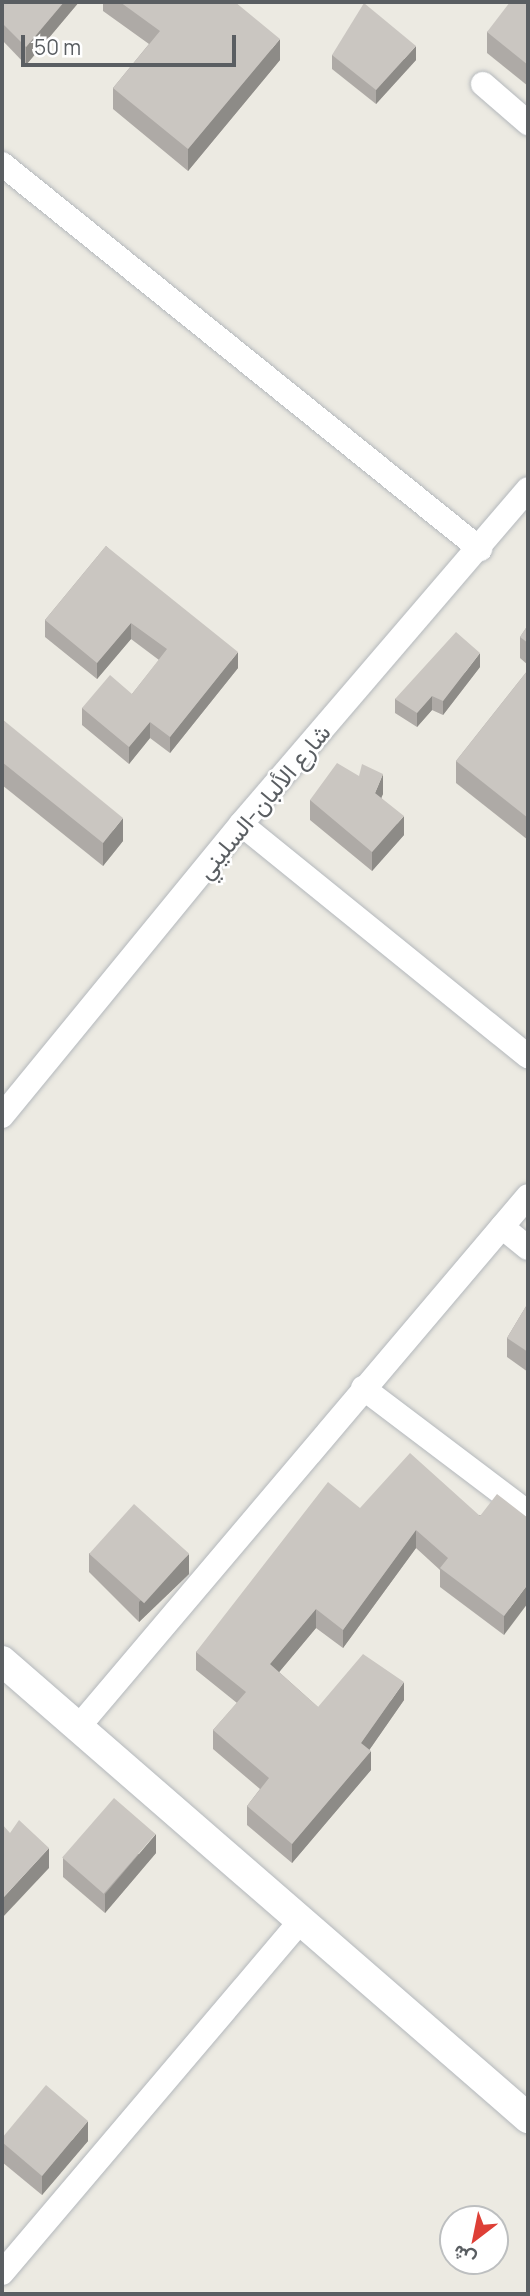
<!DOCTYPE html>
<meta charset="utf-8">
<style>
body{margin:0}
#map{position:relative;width:530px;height:2296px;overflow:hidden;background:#eceae2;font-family:Manrope,Vazirmatn,sans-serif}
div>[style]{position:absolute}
.roads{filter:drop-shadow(0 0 2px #b4b8bc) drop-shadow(0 0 2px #b4b8bc)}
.minor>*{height:24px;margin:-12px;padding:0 12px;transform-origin:12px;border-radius:12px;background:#fff}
.tertiary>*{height:30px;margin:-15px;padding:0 15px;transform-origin:15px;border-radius:15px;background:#fff}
.wall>*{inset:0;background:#aeaaa6}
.shaded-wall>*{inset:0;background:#8d8b87}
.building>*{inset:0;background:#cac6c1;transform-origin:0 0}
span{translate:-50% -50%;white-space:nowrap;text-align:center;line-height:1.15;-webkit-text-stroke:5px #fff;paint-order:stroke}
.street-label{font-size:24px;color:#5a5e62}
.frame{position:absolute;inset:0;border:4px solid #5a5e62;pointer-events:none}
.north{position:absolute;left:439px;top:2205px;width:70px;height:70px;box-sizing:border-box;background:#fff;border:2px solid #bdbfc0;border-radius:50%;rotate:212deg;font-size:19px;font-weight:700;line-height:28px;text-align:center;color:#5a5e62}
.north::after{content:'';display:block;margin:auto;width:24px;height:32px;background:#de3f36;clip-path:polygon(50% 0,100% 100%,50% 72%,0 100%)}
.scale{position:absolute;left:21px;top:35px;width:215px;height:32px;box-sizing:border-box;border:4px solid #5a5e62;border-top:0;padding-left:9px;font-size:21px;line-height:24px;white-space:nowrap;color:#5a5e62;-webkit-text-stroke:5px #fff;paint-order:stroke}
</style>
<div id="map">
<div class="roads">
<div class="minor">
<div style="left:483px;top:84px;width:60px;rotate:40.9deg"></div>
<div style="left:2px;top:164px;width:614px;rotate:38.85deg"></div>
<div style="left:241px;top:824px;width:369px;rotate:39deg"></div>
<div style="left:2px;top:1116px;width:377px;rotate:-50.7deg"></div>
<div style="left:241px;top:824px;width:441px;rotate:-49.4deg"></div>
<div style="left:502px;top:1227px;width:33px;rotate:39deg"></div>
<div style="left:363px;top:1388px;width:207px;rotate:37.1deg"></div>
<div style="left:80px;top:1725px;width:693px;rotate:-49.74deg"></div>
<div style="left:2px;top:2273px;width:463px;rotate:-49.7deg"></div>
</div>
<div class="tertiary">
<div style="left:2px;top:1661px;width:697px;rotate:40.98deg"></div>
</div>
</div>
<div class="wall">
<div style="clip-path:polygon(2px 2px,79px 2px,26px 65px,2px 40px)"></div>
<div style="clip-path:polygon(103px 2px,235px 2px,280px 60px,188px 171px,113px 109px,113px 88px,149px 44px,103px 11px)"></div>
<div style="clip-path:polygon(528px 2px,528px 86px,487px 53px,487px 32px)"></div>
<div style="clip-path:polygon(332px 55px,416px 60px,376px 104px,332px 69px)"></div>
<div style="clip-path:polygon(106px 546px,238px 668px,170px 753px,150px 738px,129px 764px,82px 725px,82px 708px,132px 694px,159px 660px,131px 639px,97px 679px,45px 637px,45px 620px)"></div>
<div style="clip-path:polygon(528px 625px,528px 665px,520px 658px,520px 637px)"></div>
<div style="clip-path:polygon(480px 667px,443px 715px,432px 710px,417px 727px,395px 713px,395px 699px)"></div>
<div style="clip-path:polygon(528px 670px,528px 840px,456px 783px,456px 761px)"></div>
<div style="clip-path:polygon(2px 719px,123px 841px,103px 866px,2px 785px)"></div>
<div style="clip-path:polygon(383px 794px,381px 797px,404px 835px,372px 871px,310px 820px,310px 800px)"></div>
<div style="clip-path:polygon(528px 1303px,528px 1372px,507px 1357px,507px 1338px)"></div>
<div style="clip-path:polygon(360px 1508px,528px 1518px,504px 1635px,440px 1587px,440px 1570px,416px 1548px,343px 1648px,316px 1628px,279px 1672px,318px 1707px,404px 1700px,369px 1750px,371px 1770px,292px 1863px,247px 1825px,247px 1806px,260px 1789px,213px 1749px,213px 1730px,237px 1703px,196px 1670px,196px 1652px)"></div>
<div style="clip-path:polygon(89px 1553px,189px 1574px,139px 1622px,89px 1572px)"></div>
<div style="clip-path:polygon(156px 1853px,105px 1913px,63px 1877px,63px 1858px)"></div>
<div style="clip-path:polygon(2px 2138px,88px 2141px,42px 2195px,2px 2162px)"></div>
</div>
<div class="shaded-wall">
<div style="clip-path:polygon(64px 2px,79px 2px,26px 65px,26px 47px)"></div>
<div style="clip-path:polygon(280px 39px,280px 60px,188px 171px,188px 149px)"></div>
<div style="clip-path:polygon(416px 46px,416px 60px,376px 104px,376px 90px)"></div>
<div style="clip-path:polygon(131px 623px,131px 639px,97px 679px,97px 663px)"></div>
<div style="clip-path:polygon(238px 652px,238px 668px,170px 753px,170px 737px)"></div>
<div style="clip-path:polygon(480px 653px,480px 667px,443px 715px,443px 701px)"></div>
<div style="clip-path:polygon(432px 696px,432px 710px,417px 727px,417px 713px)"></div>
<div style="clip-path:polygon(150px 722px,150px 738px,129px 764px,129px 747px)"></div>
<div style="clip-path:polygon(383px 774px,383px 794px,375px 812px,375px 793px)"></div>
<div style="clip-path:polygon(404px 816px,404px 835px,372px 871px,372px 852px)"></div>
<div style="clip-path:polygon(123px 818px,123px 841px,103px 866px,103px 843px)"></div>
<div style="clip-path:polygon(416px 1530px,416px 1548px,343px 1648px,343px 1630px)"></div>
<div style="clip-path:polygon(189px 1554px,189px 1574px,139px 1622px,139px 1602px)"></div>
<div style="clip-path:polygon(528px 1584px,528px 1603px,504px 1635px,504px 1616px)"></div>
<div style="clip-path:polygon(316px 1609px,316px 1628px,270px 1683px,270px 1664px)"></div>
<div style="clip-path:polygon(404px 1682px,404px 1700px,361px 1762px,361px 1743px)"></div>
<div style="clip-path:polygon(371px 1751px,371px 1770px,292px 1863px,292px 1844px)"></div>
<div style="clip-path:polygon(156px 1834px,156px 1853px,105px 1913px,105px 1894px)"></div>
<div style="clip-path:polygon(49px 1848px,49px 1868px,2px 1918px,2px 1899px)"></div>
<div style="clip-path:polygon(88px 2121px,88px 2141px,42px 2195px,42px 2176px)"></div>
</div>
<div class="building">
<div style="clip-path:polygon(2px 2px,64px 2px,26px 47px,2px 23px)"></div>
<div style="clip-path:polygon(120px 2px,235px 2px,280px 39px,188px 149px,113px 88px,160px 31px)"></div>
<div style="clip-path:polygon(510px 2px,528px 2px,528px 65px,487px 32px)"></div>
<div style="clip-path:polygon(364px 3px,416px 46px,376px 90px,332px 55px)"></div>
<div style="clip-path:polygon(106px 546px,238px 652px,170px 737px,150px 722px,129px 747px,82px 708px,110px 675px,132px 694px,167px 649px,131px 623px,97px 663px,45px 620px)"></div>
<div style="clip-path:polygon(528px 625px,528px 643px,520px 637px)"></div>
<div style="clip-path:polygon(456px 632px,480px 653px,443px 701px,432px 696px,417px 713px,395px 699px)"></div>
<div style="clip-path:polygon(528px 670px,528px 818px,456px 761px)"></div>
<div style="clip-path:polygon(2px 719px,123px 818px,103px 843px,2px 762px)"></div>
<div style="clip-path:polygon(337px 763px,359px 776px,362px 764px,383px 774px,375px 793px,404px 816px,372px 852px,310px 800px)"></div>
<div style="clip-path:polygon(528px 1303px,528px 1352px,507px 1338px)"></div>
<div style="clip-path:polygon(410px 1453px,480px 1516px,497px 1494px,528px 1518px,528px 1584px,504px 1616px,440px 1568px,448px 1558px,416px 1530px,343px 1630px,316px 1609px,270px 1664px,318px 1707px,363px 1654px,404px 1682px,361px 1743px,371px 1751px,292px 1844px,247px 1806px,269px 1778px,213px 1730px,246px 1692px,196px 1652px,328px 1482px,360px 1508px)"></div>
<div style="left:134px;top:1504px;width:74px;height:67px;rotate:42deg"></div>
<div style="left:114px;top:1798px;width:55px;height:79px;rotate:41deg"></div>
<div style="clip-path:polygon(19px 1820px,49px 1848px,2px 1899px,2px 1824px,10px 1833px)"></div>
<div style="clip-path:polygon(46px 2085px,88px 2121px,42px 2176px,2px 2142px,2px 2138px)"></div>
</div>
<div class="street-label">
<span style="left:263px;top:801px;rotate:-50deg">شارع الألبان-السليني</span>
</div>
<div class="frame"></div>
<div class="north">ش</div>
<div class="scale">50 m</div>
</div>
